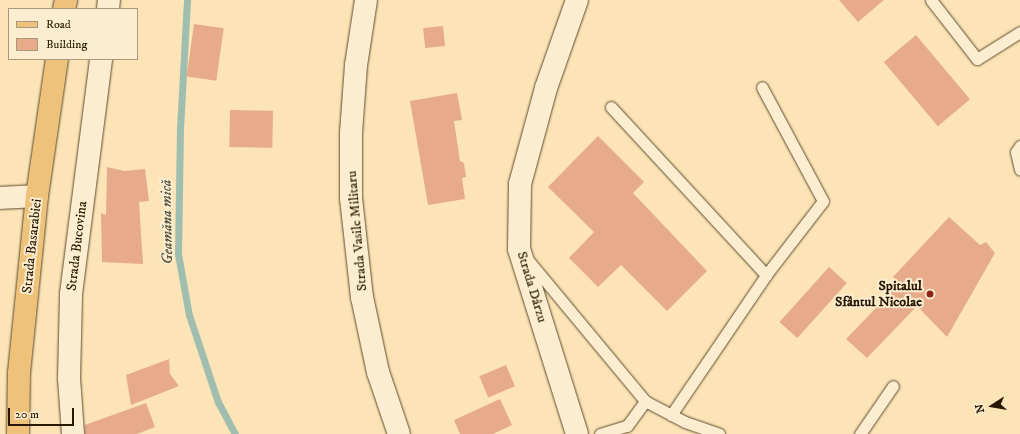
<!DOCTYPE html>
<meta charset="utf-8">
<style>
body{margin:0}
#map{position:relative;width:1020px;height:434px;overflow:hidden;background:#fce4b6;font-family:"IM FELL DW Pica",serif}
div>[style]{position:absolute}
.stream>*{height:7px;margin:-3.5px;padding:0 3.5px;transform-origin:3.5px;border-radius:3.5px;background:#9fbeaf}
.building>*{inset:0;background:#e7ab8a;transform-origin:0 0}
.roads{filter:drop-shadow(0 0 1px #5d4b2e) drop-shadow(0 0 1px #5d4b2e)}
.service>*{height:11px;margin:-5.5px;padding:0 5.5px;transform-origin:5.5px;border-radius:5.5px;background:#fdedd0}
.minor>*{height:22px;margin:-11px;padding:0 11px;transform-origin:11px;border-radius:11px;background:#fdedd0}
.primary>*{height:22px;margin:-11px;padding:0 11px;transform-origin:11px;border-radius:11px;background:#eec27b}
.dots>*{width:11px;height:11px;translate:-50% -50%;box-sizing:border-box;border:2px solid #fdedd0;border-radius:50%}
span{translate:-50% -50%;white-space:nowrap;text-align:center;line-height:1.15;-webkit-text-stroke:4px #fdedd0;paint-order:stroke}
.street-label{font-size:14px;color:#281801}
.poi-label{font-size:14px;color:#281801;font-weight:700}
.right{translate:-100% -50%;text-align:right}
.water-label{font-size:15px;color:#52523e;font-style:italic}
.legend{position:absolute;left:8px;top:8px;width:130px;height:52px;box-sizing:border-box;background:#fdedd0;border:1px solid #a8987d;margin:0;padding:5px 7px;list-style:none;font-size:12px;color:#281801}
.legend li{display:flex;align-items:center;gap:8px;height:20px}
.legend b{width:20px;border:1px solid #a8987d}
.north{position:absolute;left:972px;top:386px;width:40px;height:40px;-webkit-text-stroke:3px #fdedd0;paint-order:stroke;rotate:258deg;font-size:11px;font-weight:700;line-height:16px;text-align:center;color:#281801}
.north::after{content:'';display:block;margin:auto;width:14px;height:18px;background:#281801;clip-path:polygon(50% 0,100% 100%,50% 72%,0 100%)}
.scale{position:absolute;left:8px;top:408px;width:66px;height:18px;box-sizing:border-box;border:2px solid #281801;border-top:0;padding-left:5px;font-size:12px;line-height:14px;white-space:nowrap;color:#281801;-webkit-text-stroke:3px #fdedd0;paint-order:stroke}
</style>
<div id="map">
<div class="stream">
<div style="left:187px;top:0;width:128px;rotate:93.1deg"></div>
<div style="left:180px;top:128px;width:126px;rotate:90.9deg"></div>
<div style="left:178px;top:254px;width:62px;rotate:79.8deg"></div>
<div style="left:189px;top:315px;width:92px;rotate:71.6deg"></div>
<div style="left:218px;top:402px;width:36px;rotate:62deg"></div>
</div>
<div class="building">
<div style="clip-path:polygon(839px 0,884px 0,858px 22px)"></div>
<div style="left:194px;top:24px;width:30px;height:53px;rotate:8deg"></div>
<div style="left:443px;top:26px;width:20px;height:20px;rotate:84deg"></div>
<div style="left:916px;top:35px;width:84px;height:42px;rotate:50deg"></div>
<div style="clip-path:polygon(457px 93px,462px 120px,454px 121px,460px 161px,464px 163px,466px 177px,462px 178px,465px 199px,428px 205px,410px 101px)"></div>
<div style="left:230px;top:110px;width:43px;height:37px;rotate:1deg"></div>
<div style="clip-path:polygon(598px 136px,644px 182px,633px 193px,707px 271px,667px 311px,621px 265px,598px 287px,569px 258px,594px 232px,548px 187px)"></div>
<div style="clip-path:polygon(107px 167px,124px 171px,145px 169px,149px 201px,139px 202px,143px 264px,102px 262px,101px 213px,106px 215px)"></div>
<div style="clip-path:polygon(949px 217px,980px 245px,986px 242px,995px 253px,947px 337px,917px 306px,867px 358px,846px 339px,900px 283px,893px 277px)"></div>
<div style="left:829px;top:267px;width:24px;height:74px;rotate:42deg"></div>
<div style="clip-path:polygon(169px 359px,170px 374px,179px 386px,131px 405px,126px 375px)"></div>
<div style="left:506px;top:365px;width:23px;height:29px;rotate:67deg"></div>
<div style="clip-path:polygon(500px 399px,512px 425px,493px 434px,460px 434px,454px 420px)"></div>
<div style="clip-path:polygon(146px 403px,155px 427px,137px 434px,85px 434px,85px 425px)"></div>
</div>
<div class="roads">
<div class="service">
<div style="left:931px;top:0;width:75px;rotate:52.1deg"></div>
<div style="left:977px;top:59px;width:51px;rotate:-32.1deg"></div>
<div style="left:611px;top:107px;width:229px;rotate:47.3deg"></div>
<div style="left:1020px;top:146px;width:7px;rotate:124deg"></div>
<div style="left:1016px;top:152px;width:18px;rotate:77deg"></div>
<div style="left:528px;top:260px;width:183px;rotate:50.3deg"></div>
<div style="left:645px;top:401px;width:45px;rotate:27.7deg"></div>
<div style="left:685px;top:422px;width:36px;rotate:19deg"></div>
<div style="left:671px;top:415px;width:169px;rotate:-55.8deg"></div>
<div style="left:766px;top:275px;width:93px;rotate:-52.4deg"></div>
<div style="left:823px;top:201px;width:129px;rotate:-118.2deg"></div>
<div style="left:600px;top:434px;width:28px;rotate:-17deg"></div>
<div style="left:627px;top:426px;width:31px;rotate:-54deg"></div>
<div style="left:860px;top:434px;width:58px;rotate:-55.5deg"></div>
</div>
<div class="minor">
<div style="left:366px;top:0;width:66px;rotate:98.7deg"></div>
<div style="left:356px;top:65px;width:68px;rotate:94.2deg"></div>
<div style="left:351px;top:133px;width:65px;rotate:90deg"></div>
<div style="left:351px;top:198px;width:100px;rotate:83.7deg"></div>
<div style="left:362px;top:297px;width:77px;rotate:78deg"></div>
<div style="left:378px;top:372px;width:65px;rotate:71.3deg"></div>
<div style="left:108px;top:9px;width:9px;rotate:-84deg"></div>
<div style="left:0;top:198px;width:37px;rotate:-3deg"></div>
<div style="left:73px;top:434px;width:56px;rotate:-94.1deg"></div>
<div style="left:69px;top:378px;width:84px;rotate:-88.6deg"></div>
<div style="left:71px;top:294px;width:237px;rotate:-82.7deg"></div>
<div style="left:577px;top:434px;width:194px;rotate:-107.4deg"></div>
<div style="left:519px;top:249px;width:65px;rotate:-89.1deg"></div>
<div style="left:520px;top:184px;width:99px;rotate:-74.8deg"></div>
<div style="left:546px;top:88px;width:93px;rotate:-70.6deg"></div>
</div>
<div class="primary">
<div style="left:64px;top:9px;width:9px;rotate:-77deg"></div>
<div style="left:18px;top:434px;width:61px;rotate:-89.1deg"></div>
<div style="left:19px;top:373px;width:178px;rotate:-84.2deg"></div>
<div style="left:37px;top:196px;width:138px;rotate:-81.7deg"></div>
</div>
</div>
<div class="dots">
<div style="left:930px;top:294px;background:#8f2418"></div>
</div>
<div class="street-label">
<span style="left:357px;top:231px;rotate:-95deg">Strada Vasile Militaru</span>
<span style="left:32px;top:246px;rotate:-84deg">Strada Basarabiei</span>
<span style="left:77px;top:246px;rotate:-83deg">Strada Bucovina</span>
<span style="left:532px;top:287px;rotate:73deg">Strada Dârzu</span>
</div>
<div class="poi-label">
<span class="right" style="left:922px;top:294px">Spitalul<br>Sfântul Nicolae</span>
</div>
<div class="water-label">
<span style="left:167px;top:222px;rotate:-91deg">Geamăna mică</span>
</div>
<ul class="legend">
<li><b style="height:5px;background:#eec27b"></b>Road</li>
<li><b style="height:11px;background:#e7ab8a"></b>Building</li>
</ul>
<div class="north">N</div>
<div class="scale">20 m</div>
</div>
